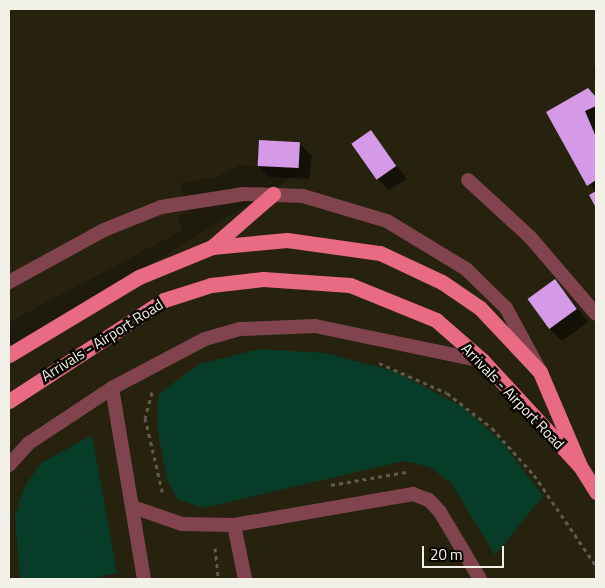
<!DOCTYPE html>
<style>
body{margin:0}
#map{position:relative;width:605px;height:588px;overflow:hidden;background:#1e1b0d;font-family:"Titillium Web",sans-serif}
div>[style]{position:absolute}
.built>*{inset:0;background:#27220d}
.green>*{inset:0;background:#073d28}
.shadow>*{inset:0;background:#0007}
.building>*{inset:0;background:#d49ae7;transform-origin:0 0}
.path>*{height:3px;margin-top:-1.5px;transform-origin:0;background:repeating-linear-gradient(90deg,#5f5c4f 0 4px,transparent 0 8px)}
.lane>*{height:14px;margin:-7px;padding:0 7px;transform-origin:7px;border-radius:7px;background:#81444f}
.primary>*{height:15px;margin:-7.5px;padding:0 7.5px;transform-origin:7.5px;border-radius:7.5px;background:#e86a83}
span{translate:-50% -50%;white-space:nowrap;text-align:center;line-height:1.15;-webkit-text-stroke:5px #070602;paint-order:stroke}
.street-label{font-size:15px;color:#f2f1e7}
.frame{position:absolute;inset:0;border:10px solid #f2f1e7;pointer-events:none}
.scale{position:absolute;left:422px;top:546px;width:82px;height:22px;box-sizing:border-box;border:2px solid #f2f1e7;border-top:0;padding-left:6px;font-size:15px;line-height:18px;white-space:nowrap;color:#f2f1e7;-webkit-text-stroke:4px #070602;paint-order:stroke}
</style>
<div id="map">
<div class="built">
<div style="clip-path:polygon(9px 9px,596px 9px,596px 579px,9px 579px,9px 350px,306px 169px,240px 165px,216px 177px,180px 183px,189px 212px,177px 216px,183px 230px,9px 322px)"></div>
</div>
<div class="green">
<div style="clip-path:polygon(259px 349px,325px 353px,397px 372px,463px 407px,503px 443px,543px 496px,495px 555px,451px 483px,430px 467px,404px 461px,203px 508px,177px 499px,167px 479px,158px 433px,158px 395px,199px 364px)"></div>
<div style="clip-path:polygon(92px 435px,117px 573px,90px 579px,20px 579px,15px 516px,25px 486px,41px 463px)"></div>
</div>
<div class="shadow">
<div style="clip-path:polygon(596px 69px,596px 77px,593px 71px)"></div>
<div style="clip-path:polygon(588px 90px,596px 98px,596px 206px,590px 196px,596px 193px,547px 113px)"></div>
<div style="clip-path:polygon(371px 132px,407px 179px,388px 190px,377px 179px)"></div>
<div style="clip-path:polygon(300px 144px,312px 156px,309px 179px,269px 177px,258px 165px)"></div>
<div style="clip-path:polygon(555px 280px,588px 322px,562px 341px,550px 329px)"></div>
</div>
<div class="building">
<div style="clip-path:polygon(588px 88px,596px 97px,596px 106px,585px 111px,596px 137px,596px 180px,587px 186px,546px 112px)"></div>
<div style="left:371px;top:130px;width:44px;height:24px;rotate:55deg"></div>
<div style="left:259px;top:140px;width:41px;height:26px;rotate:3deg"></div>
<div style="clip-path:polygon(596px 191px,596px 208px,589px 195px)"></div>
<div style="left:555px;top:279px;width:37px;height:34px;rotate:54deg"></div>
</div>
<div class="path">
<div style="left:379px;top:363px;width:74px;rotate:23.8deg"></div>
<div style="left:447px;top:393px;width:57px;rotate:37.9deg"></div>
<div style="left:492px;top:428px;width:63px;rotate:48.2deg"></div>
<div style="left:534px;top:475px;width:110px;rotate:55.7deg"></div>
<div style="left:152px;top:392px;width:27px;rotate:105deg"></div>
<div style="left:145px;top:418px;width:79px;rotate:76.8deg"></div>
<div style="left:331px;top:485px;width:76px;rotate:-9.8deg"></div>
<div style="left:215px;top:548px;width:31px;rotate:84deg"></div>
</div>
<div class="lane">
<div style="left:468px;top:180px;width:84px;rotate:42.6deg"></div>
<div style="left:530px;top:237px;width:101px;rotate:49.4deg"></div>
<div style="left:9px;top:282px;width:108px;rotate:-28.7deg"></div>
<div style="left:104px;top:230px;width:61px;rotate:-22deg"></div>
<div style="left:161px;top:207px;width:84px;rotate:-8.9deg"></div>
<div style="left:244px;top:194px;width:59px;rotate:1.9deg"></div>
<div style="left:303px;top:196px;width:88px;rotate:16.6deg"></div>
<div style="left:387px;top:221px;width:92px;rotate:31.3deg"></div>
<div style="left:466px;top:269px;width:56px;rotate:44.3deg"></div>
<div style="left:506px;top:308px;width:69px;rotate:61.6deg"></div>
<div style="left:112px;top:388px;width:194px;rotate:80.5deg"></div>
<div style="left:9px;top:465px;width:30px;rotate:-48deg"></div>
<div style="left:29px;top:443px;width:100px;rotate:-33.5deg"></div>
<div style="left:112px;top:388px;width:105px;rotate:-27.8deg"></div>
<div style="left:205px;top:339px;width:37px;rotate:-16deg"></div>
<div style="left:241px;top:329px;width:74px;rotate:-2.3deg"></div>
<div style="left:315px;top:326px;width:172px;rotate:11.8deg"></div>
<div style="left:133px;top:507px;width:52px;rotate:19.1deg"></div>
<div style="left:182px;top:524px;width:52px;rotate:1.1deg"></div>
<div style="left:245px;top:579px;width:55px;rotate:-101.5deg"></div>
<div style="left:234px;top:525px;width:182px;rotate:-9.8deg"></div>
<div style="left:413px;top:494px;width:17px;rotate:21deg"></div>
<div style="left:429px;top:500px;width:16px;rotate:47deg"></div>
<div style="left:440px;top:512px;width:78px;rotate:59.2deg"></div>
</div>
<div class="primary">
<div style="left:212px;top:247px;width:81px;rotate:-41deg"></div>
<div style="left:9px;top:355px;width:152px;rotate:-31deg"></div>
<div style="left:139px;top:277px;width:79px;rotate:-22.3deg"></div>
<div style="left:212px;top:247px;width:75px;rotate:-5.3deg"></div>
<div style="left:287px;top:240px;width:94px;rotate:8deg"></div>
<div style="left:380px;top:253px;width:68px;rotate:25.1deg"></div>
<div style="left:442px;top:282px;width:46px;rotate:34.4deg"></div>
<div style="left:480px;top:308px;width:88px;rotate:46.8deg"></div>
<div style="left:540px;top:372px;width:102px;rotate:66.9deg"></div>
<div style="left:9px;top:401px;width:185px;rotate:-33.1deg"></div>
<div style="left:164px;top:300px;width:49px;rotate:-17.7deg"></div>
<div style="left:211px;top:285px;width:52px;rotate:-6.6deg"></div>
<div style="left:263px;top:279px;width:87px;rotate:3.9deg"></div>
<div style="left:350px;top:285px;width:93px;rotate:22.1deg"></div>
<div style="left:436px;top:320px;width:62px;rotate:41.1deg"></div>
<div style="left:483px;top:361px;width:143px;rotate:47.3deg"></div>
<div style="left:580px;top:466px;width:31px;rotate:58deg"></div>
</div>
<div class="street-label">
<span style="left:102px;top:340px;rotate:-32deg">Arrivals - Airport Road</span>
<span style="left:513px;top:396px;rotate:46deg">Arrivals - Airport Road</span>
</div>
<div class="frame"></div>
<div class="scale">20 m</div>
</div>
